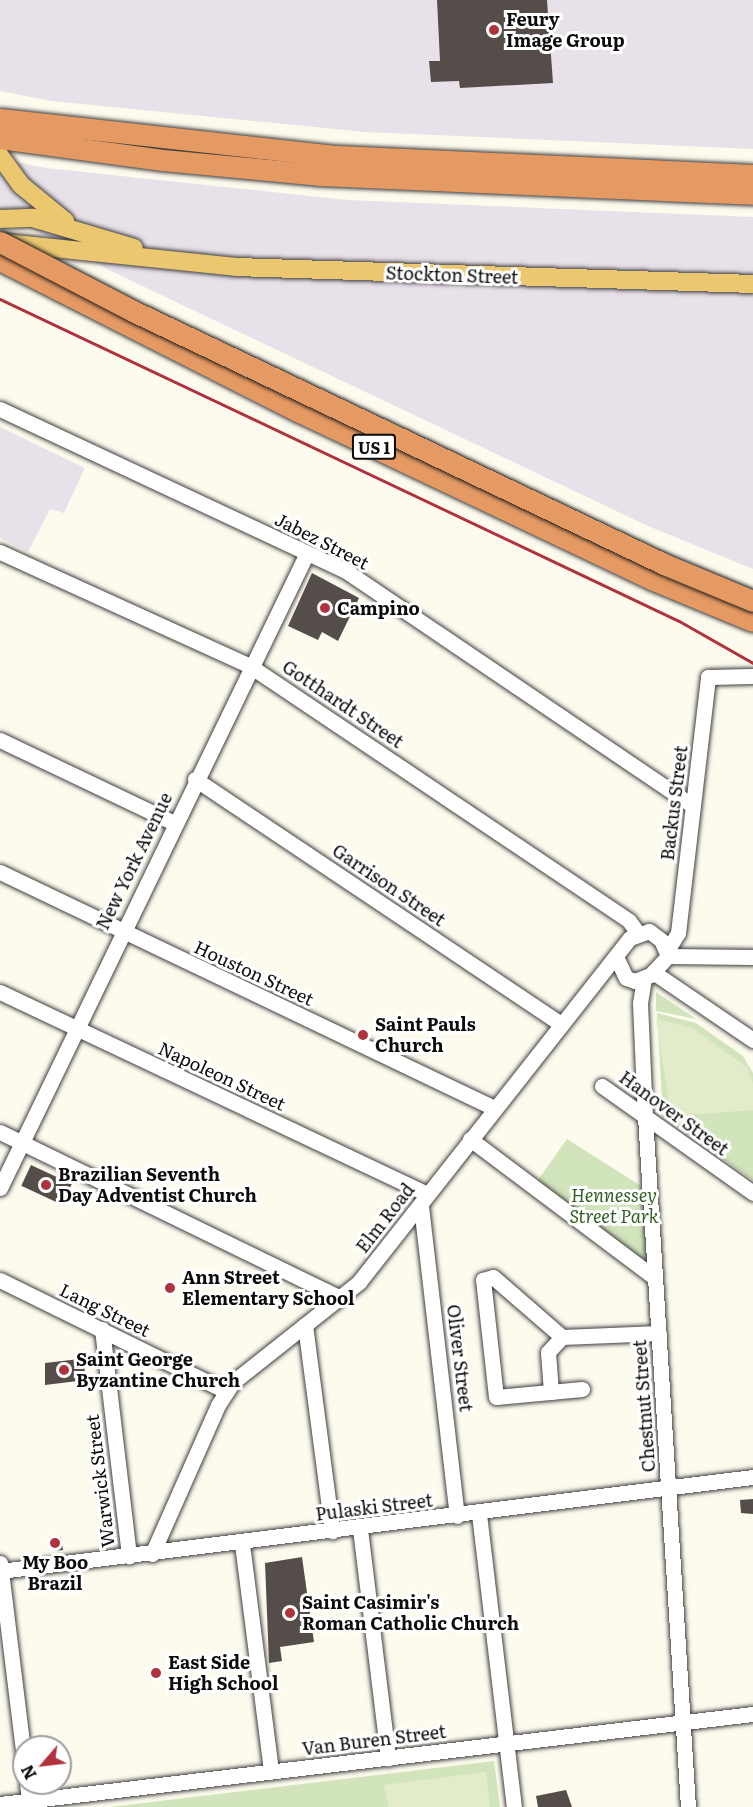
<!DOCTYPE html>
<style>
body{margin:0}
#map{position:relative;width:753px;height:1807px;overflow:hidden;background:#fdfaee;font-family:Literata,serif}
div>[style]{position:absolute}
.industrial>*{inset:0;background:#e9e1ea}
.green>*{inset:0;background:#d2e4bb}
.pitch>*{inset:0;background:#e2eccb}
.building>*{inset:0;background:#544d4a;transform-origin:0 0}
.roads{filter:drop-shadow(0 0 2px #3f3f3f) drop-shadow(0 0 2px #3f3f3f)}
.minor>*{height:15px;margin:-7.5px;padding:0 7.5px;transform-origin:7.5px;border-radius:7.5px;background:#fff}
.major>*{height:18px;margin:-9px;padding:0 9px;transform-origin:9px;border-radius:9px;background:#ebc870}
.highway>*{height:21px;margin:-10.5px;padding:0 10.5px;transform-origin:10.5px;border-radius:10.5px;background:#e69a63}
.rail>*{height:3px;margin:-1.5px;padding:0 1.5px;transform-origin:1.5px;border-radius:1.5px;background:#af323d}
.bridges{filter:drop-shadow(0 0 2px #1d1d1d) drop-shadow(0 0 2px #1d1d1d)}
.highway-bridge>*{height:21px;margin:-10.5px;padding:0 10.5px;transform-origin:10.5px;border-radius:10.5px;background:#e69a63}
.dots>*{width:16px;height:16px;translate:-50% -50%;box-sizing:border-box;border:3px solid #fff;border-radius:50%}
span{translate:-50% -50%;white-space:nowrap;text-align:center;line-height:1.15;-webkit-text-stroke:6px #fff;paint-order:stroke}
.shield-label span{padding:2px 4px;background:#fff;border:2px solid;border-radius:4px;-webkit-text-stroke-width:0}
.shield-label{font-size:16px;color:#0c0c0c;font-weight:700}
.poi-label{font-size:18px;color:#0c0c0c;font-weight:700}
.left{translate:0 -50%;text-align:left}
.street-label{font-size:18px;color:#0c0c0c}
.park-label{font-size:18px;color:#325e23;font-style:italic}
.north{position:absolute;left:12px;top:1735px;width:60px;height:60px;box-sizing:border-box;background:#fff;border:2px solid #9e9e9e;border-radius:50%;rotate:242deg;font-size:16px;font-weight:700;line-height:24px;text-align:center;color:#0c0c0c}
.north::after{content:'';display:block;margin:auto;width:21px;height:27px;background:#af323d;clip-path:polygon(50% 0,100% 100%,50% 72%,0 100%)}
</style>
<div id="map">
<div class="industrial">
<div style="clip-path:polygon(0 0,753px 0,753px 149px,365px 132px,51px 101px,0 91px)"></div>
<div style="clip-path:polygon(0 159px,46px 168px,348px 200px,753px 217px,753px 569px,648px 526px,113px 272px,0 211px)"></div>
<div style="clip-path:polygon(0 427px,85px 468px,64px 513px,50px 509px,28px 552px,0 538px)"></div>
</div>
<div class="green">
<div style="clip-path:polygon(656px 992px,696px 1019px,656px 1011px)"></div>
<div style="clip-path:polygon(657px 1013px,696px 1023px,743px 1056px,753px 1073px,753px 1180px,663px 1117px)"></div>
<div style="clip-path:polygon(567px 1139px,649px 1191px,655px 1278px,533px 1187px)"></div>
<div style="clip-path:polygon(494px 1761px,500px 1807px,110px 1807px)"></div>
</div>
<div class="pitch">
<div style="clip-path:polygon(656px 1019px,692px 1028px,747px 1067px,753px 1083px,753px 1110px,671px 1116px)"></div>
<div style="clip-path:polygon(486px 1772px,490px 1807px,389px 1807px,384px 1785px)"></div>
</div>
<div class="building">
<div style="clip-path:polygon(437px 0,547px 0,553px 83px,460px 88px,459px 81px,431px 82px,429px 61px,440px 61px)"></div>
<div style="clip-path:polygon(312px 573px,359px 598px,338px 641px,322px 632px,318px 640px,288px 626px)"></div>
<div style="left:31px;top:1165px;width:45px;height:23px;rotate:25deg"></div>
<div style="clip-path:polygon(88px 1358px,84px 1365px,86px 1380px,45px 1385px,45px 1363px)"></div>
<div style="clip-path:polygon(753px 1499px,753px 1514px,741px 1513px,740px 1500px)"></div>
<div style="clip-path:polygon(61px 1537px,63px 1550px,54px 1551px,48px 1545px,49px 1539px)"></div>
<div style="clip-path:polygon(302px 1557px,314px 1642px,280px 1647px,282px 1661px,269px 1663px,265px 1563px)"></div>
<div style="clip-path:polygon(566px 1790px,572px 1807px,538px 1807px,536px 1796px)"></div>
</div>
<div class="roads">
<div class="minor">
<div style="left:0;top:409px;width:382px;rotate:25.1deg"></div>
<div style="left:346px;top:571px;width:419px;rotate:34.1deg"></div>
<div style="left:0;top:552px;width:275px;rotate:24.5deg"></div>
<div style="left:250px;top:666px;width:457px;rotate:33.9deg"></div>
<div style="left:629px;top:921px;width:15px;rotate:53deg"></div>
<div style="left:0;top:740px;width:193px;rotate:25.5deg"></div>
<div style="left:195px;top:779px;width:439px;rotate:33.8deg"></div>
<div style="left:0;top:872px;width:545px;rotate:25.53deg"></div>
<div style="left:667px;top:951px;width:21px;rotate:-59deg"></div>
<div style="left:678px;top:933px;width:258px;rotate:-83.3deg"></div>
<div style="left:708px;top:677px;width:45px;rotate:-1.3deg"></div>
<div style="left:668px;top:956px;width:85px;rotate:0.7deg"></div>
<div style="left:653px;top:972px;width:121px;rotate:34.2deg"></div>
<div style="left:644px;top:978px;width:25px;rotate:99deg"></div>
<div style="left:640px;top:1003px;width:113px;rotate:87.5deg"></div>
<div style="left:645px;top:1116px;width:692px;rotate:86.44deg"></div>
<div style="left:0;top:992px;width:472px;rotate:25.3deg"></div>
<div style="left:602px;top:1086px;width:185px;rotate:35.3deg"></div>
<div style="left:0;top:1132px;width:376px;rotate:26deg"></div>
<div style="left:470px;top:1139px;width:231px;rotate:36.9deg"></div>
<div style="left:0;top:1188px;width:705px;rotate:-64.2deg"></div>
<div style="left:421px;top:1206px;width:312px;rotate:83.4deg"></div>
<div style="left:0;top:1280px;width:252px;rotate:26.2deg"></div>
<div style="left:305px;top:1325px;width:208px;rotate:82.5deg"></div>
<div style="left:102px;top:1329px;width:229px;rotate:83.2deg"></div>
<div style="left:582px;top:1389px;width:86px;rotate:174.7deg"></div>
<div style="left:496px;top:1397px;width:118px;rotate:-96.3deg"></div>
<div style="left:483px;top:1280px;width:10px;rotate:-17deg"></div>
<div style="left:493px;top:1277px;width:91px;rotate:41deg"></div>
<div style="left:562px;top:1337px;width:97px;rotate:-2.4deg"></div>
<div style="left:551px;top:1392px;width:40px;rotate:-94.3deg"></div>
<div style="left:548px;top:1352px;width:21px;rotate:-47deg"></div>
<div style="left:479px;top:1514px;width:295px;rotate:83.2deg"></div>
<div style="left:360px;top:1529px;width:231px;rotate:83deg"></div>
<div style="left:242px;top:1544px;width:229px;rotate:82.7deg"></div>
<div style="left:152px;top:1554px;width:163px;rotate:-66.1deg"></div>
<div style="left:218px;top:1405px;width:27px;rotate:-57deg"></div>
<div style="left:233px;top:1382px;width:161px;rotate:-38.4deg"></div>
<div style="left:359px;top:1282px;width:438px;rotate:-51.8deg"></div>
<div style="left:630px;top:938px;width:20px;rotate:-20deg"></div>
<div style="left:649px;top:931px;width:15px;rotate:37deg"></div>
<div style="left:661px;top:940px;width:17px;rotate:66deg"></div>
<div style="left:668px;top:956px;width:26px;rotate:133deg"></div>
<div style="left:650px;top:975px;width:16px;rotate:158deg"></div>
<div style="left:635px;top:981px;width:9px;rotate:-162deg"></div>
<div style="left:626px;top:978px;width:21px;rotate:-115deg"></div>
<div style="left:0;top:1563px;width:197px;rotate:83deg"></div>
<div style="left:0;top:1571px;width:759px;rotate:-7.12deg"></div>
<div style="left:27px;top:1783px;width:17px;rotate:83deg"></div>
<div style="left:0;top:1804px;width:758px;rotate:-6.82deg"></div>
</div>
<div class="major">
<div style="left:0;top:156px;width:36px;rotate:54deg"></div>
<div style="left:21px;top:185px;width:57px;rotate:39.3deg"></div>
<div style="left:0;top:219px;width:33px;rotate:-2deg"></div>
<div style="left:33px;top:218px;width:105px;rotate:16.5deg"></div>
<div style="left:5px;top:243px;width:232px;rotate:5.9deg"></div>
<div style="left:236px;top:267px;width:517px;rotate:1.88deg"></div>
</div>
<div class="highway">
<div style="left:0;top:119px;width:339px;rotate:6.3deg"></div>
<div style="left:337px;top:156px;width:416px;rotate:2.6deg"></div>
<div style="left:0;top:138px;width:164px;rotate:7.7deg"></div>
<div style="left:163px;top:160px;width:159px;rotate:5.4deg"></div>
<div style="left:321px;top:175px;width:432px;rotate:2.5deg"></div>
<div style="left:0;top:260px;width:336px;rotate:26.9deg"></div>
<div style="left:300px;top:412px;width:392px;rotate:25.4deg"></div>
<div style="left:654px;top:580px;width:107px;rotate:22.5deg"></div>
</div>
</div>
<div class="rail">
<div style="left:0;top:299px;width:751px;rotate:25.37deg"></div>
<div style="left:679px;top:621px;width:85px;rotate:29.6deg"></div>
</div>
<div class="bridges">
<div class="highway-bridge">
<div style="left:0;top:242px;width:150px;rotate:27.4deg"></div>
<div style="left:133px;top:311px;width:588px;rotate:25.48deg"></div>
<div style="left:664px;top:564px;width:96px;rotate:22.6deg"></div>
</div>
</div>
<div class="dots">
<div style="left:494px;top:30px;background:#af323d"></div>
<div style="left:325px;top:608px;background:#af323d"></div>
<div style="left:363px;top:1035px;background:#af323d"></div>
<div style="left:46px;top:1185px;background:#af323d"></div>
<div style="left:170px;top:1288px;background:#af323d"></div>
<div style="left:64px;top:1370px;background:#af323d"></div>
<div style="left:55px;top:1543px;background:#af323d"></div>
<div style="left:290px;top:1613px;background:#af323d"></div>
<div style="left:156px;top:1673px;background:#af323d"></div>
</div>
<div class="shield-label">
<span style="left:374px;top:447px">US 1</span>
</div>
<div class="poi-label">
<span class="left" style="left:506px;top:30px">Feury<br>Image Group</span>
<span class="left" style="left:337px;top:608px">Campino</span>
<span class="left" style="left:375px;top:1035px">Saint Pauls<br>Church</span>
<span class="left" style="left:58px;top:1185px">Brazilian Seventh<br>Day Adventist Church</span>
<span class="left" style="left:182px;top:1288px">Ann Street<br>Elementary School</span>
<span class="left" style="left:76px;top:1370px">Saint George<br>Byzantine Church</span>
<span style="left:55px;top:1573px">My Boo<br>Brazil</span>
<span class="left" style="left:302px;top:1613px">Saint Casimir's<br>Roman Catholic Church</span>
<span class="left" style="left:168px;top:1673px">East Side<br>High School</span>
</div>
<div class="street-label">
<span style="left:452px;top:275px;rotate:2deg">Stockton Street</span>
<span style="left:322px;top:541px;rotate:27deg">Jabez Street</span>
<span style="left:343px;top:704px;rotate:34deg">Gotthardt Street</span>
<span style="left:674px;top:803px;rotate:-83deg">Backus Street</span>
<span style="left:134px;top:861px;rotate:-64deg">New York Avenue</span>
<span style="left:389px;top:885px;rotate:34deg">Garrison Street</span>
<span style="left:254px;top:973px;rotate:25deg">Houston Street</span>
<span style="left:222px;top:1076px;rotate:25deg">Napoleon Street</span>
<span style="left:674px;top:1113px;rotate:36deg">Hanover Street</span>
<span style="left:385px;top:1218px;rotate:-52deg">Elm Road</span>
<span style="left:105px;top:1310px;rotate:26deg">Lang Street</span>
<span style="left:460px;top:1358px;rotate:83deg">Oliver Street</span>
<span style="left:644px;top:1406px;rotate:-94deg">Chestnut Street</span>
<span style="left:100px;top:1481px;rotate:-97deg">Warwick Street</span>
<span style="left:374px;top:1507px;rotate:-7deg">Pulaski Street</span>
<span style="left:374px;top:1740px;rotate:-7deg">Van Buren Street</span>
</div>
<div class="park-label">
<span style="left:614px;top:1206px">Hennessey<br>Street Park</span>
</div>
<div class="north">N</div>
</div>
